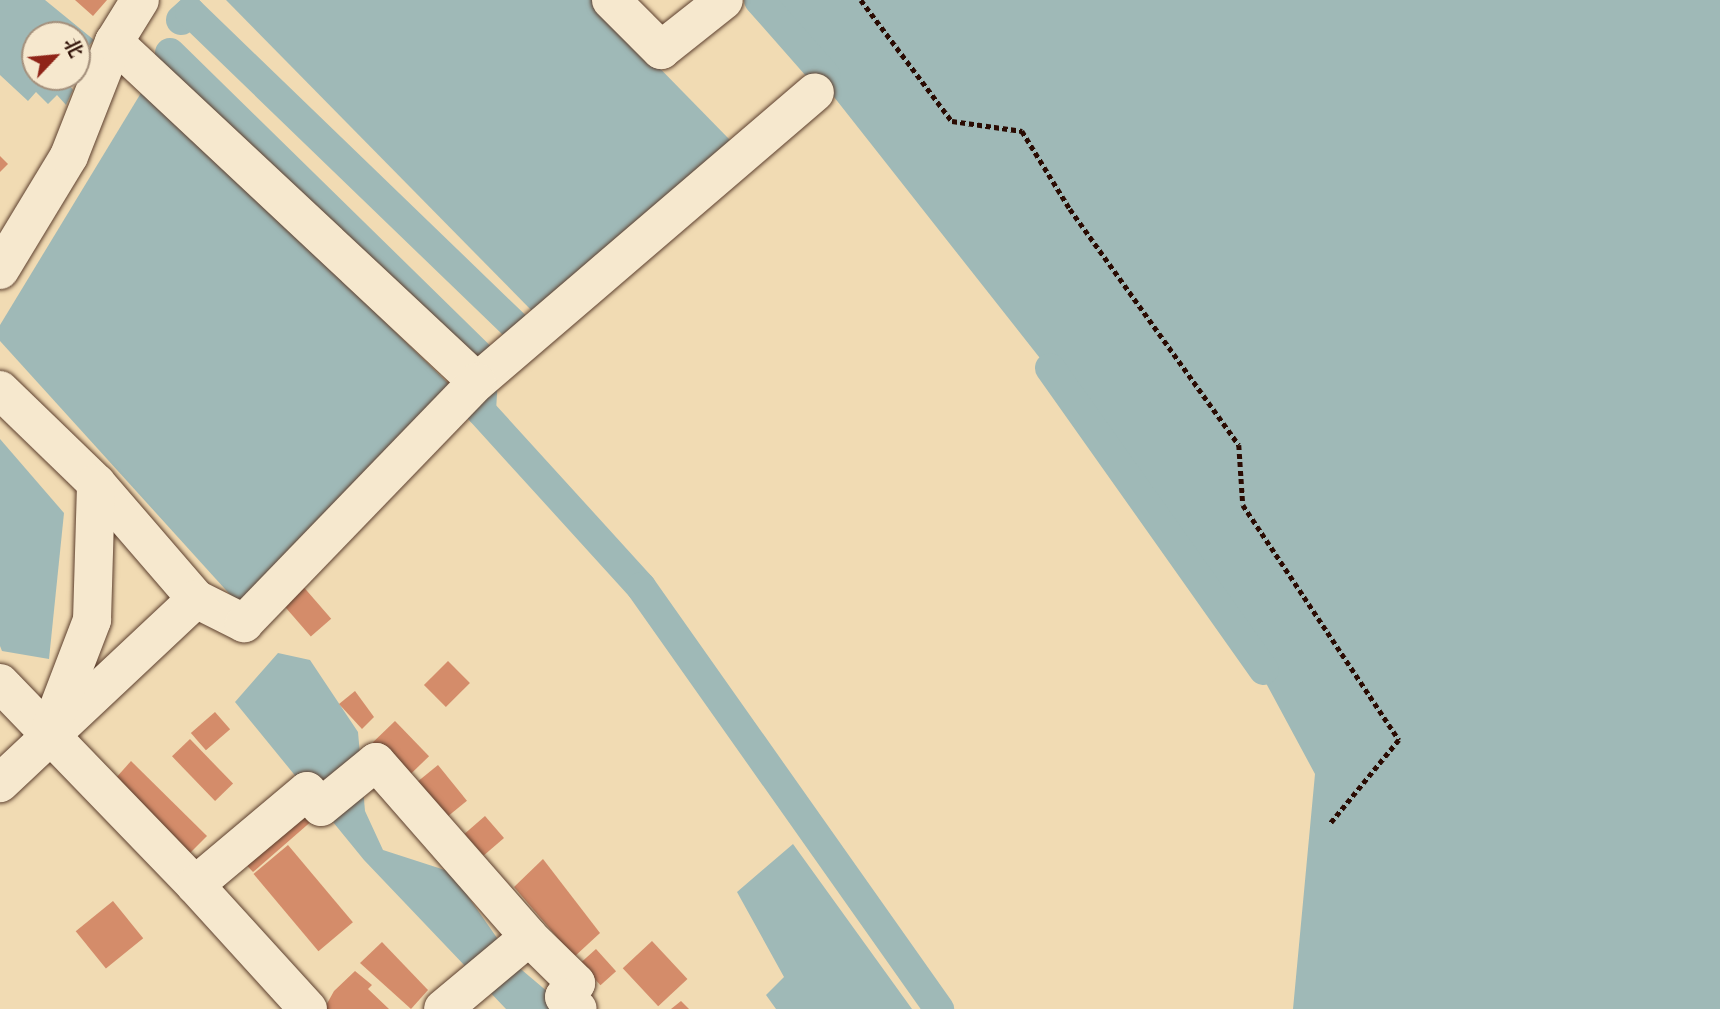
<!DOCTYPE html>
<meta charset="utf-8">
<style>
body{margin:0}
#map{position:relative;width:1720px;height:1009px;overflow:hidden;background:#f1dbb3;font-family:"IM FELL Double Pica","Noto Serif SC",serif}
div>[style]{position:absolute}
.water>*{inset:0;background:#9fb9b7}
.canal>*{height:30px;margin:-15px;padding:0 15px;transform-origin:15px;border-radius:15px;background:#9fb9b7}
.building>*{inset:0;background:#d48c6a;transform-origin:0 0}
.path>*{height:4.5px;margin-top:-2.25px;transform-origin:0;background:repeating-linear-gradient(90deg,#2a0b02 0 5px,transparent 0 8.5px)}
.roads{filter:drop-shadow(0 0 2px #5c3f2e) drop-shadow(0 0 2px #5c3f2e)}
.minor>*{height:38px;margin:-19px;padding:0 19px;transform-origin:19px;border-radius:19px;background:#f6e8ce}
span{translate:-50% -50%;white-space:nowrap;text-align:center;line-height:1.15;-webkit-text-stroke:6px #f6e8ce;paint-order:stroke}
.north{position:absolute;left:21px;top:21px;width:70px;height:70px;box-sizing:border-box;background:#f6e8ce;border:2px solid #a4907c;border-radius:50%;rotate:64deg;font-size:19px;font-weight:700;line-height:28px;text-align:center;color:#2a0b02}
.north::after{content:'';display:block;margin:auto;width:24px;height:32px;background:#8f2418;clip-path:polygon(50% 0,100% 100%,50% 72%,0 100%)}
</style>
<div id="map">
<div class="water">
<div style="clip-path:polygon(0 0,45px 0,94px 40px,77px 59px,77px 35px,35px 35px,35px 77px,64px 77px,73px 90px,66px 105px,57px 95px,48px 104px,36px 92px,28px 101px,0 75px)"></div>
<div style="clip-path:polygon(226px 0,593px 0,730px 140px,535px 314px)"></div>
<div style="clip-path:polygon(777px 0,1720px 0,1720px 1009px,1293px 1009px,1315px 774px,1247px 648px,1080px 409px,823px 83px)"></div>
<div style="clip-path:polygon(144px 88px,452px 387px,244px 610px,0 341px,0 325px)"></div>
<div style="clip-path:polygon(0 439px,64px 513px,49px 659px,2px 651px,0 646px)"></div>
<div style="clip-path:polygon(278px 653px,310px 660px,358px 732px,365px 811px,383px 850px,451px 872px,516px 965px,568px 1009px,506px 1009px,364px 860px,235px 702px)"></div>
<div style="clip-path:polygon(793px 844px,912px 1009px,776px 1009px,766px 995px,784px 977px,737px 892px)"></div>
</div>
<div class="canal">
<div style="left:759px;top:0;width:101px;rotate:48.6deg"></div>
<div style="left:181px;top:20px;width:12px;rotate:-42deg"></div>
<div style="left:190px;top:12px;width:463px;rotate:44deg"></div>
<div style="left:170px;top:53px;width:439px;rotate:44.4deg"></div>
<div style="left:484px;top:360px;width:51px;rotate:93.4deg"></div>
<div style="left:481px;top:411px;width:238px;rotate:47.7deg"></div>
<div style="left:641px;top:587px;width:517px;rotate:54.77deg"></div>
<div style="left:1050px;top:368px;width:370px;rotate:54.7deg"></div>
</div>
<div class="building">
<div style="clip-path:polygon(75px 0,107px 0,93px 16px)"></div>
<div style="clip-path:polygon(0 156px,8px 164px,0 172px)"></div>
<div style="left:301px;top:584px;width:46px;height:27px;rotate:49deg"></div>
<div style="left:448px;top:661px;width:31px;height:34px;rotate:45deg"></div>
<div style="clip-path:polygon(355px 691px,374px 717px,362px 729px,339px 704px)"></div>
<div style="left:215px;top:712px;width:23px;height:32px;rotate:49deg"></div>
<div style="left:395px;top:721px;width:49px;height:31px;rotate:46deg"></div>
<div style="left:190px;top:739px;width:62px;height:25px;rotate:46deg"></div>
<div style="clip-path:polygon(131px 761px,207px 836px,187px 856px,115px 779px)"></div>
<div style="left:438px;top:765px;width:46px;height:30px;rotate:51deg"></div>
<div style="clip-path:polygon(304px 807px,314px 819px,253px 872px,239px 857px)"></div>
<div style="left:485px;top:816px;width:29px;height:27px;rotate:49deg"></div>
<div style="left:288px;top:845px;width:101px;height:45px;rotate:50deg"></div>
<div style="clip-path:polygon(543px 859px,600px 933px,574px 957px,514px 887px)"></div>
<div style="left:113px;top:901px;width:48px;height:48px;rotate:51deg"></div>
<div style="left:652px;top:941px;width:52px;height:40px;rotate:47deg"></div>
<div style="clip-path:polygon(382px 942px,428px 990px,411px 1009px,360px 963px)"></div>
<div style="left:596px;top:949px;width:30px;height:21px;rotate:48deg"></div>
<div style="clip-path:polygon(355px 971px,372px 985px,368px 989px,389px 1009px,324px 1009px,334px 991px)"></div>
<div style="clip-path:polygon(681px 1001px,689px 1009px,671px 1009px)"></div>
</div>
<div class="path">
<div style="left:861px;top:0;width:151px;rotate:53.1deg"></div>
<div style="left:952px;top:121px;width:71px;rotate:8.1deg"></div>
<div style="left:1022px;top:131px;width:92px;rotate:58.4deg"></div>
<div style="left:1070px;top:209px;width:290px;rotate:54.4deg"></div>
<div style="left:1239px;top:445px;width:60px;rotate:86.2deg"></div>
<div style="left:1243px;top:505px;width:282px;rotate:56.4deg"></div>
<div style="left:1399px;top:740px;width:109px;rotate:129.4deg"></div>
</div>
<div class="roads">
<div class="minor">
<div style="left:611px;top:0;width:71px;rotate:45deg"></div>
<div style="left:661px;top:50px;width:80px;rotate:-38.4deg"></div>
<div style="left:114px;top:42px;width:497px;rotate:43.1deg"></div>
<div style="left:477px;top:382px;width:445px;rotate:-40.6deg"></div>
<div style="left:0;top:270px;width:133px;rotate:-58.8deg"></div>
<div style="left:69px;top:156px;width:123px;rotate:-68.5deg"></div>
<div style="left:114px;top:42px;width:49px;rotate:-58.2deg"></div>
<div style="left:0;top:390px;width:134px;rotate:44.1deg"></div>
<div style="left:96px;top:483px;width:153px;rotate:49.2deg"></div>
<div style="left:196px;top:599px;width:269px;rotate:136.8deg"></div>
<div style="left:196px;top:599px;width:54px;rotate:26.6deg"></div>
<div style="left:244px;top:623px;width:335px;rotate:-46deg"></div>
<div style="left:0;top:683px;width:281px;rotate:46deg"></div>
<div style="left:195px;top:885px;width:168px;rotate:47.7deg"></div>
<div style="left:51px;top:727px;width:115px;rotate:-69deg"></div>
<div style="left:92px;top:620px;width:137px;rotate:-88.3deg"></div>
<div style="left:195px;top:885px;width:146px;rotate:-40deg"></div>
<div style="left:307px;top:791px;width:21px;rotate:49deg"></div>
<div style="left:321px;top:807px;width:71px;rotate:-39.3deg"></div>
<div style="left:376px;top:762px;width:232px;rotate:48.8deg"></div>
<div style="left:529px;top:937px;width:112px;rotate:140.1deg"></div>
<div style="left:529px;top:937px;width:66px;rotate:44.4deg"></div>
<div style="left:576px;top:983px;width:18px;rotate:131deg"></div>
<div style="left:564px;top:997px;width:18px;rotate:41deg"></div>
</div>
</div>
<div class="north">北</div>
</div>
